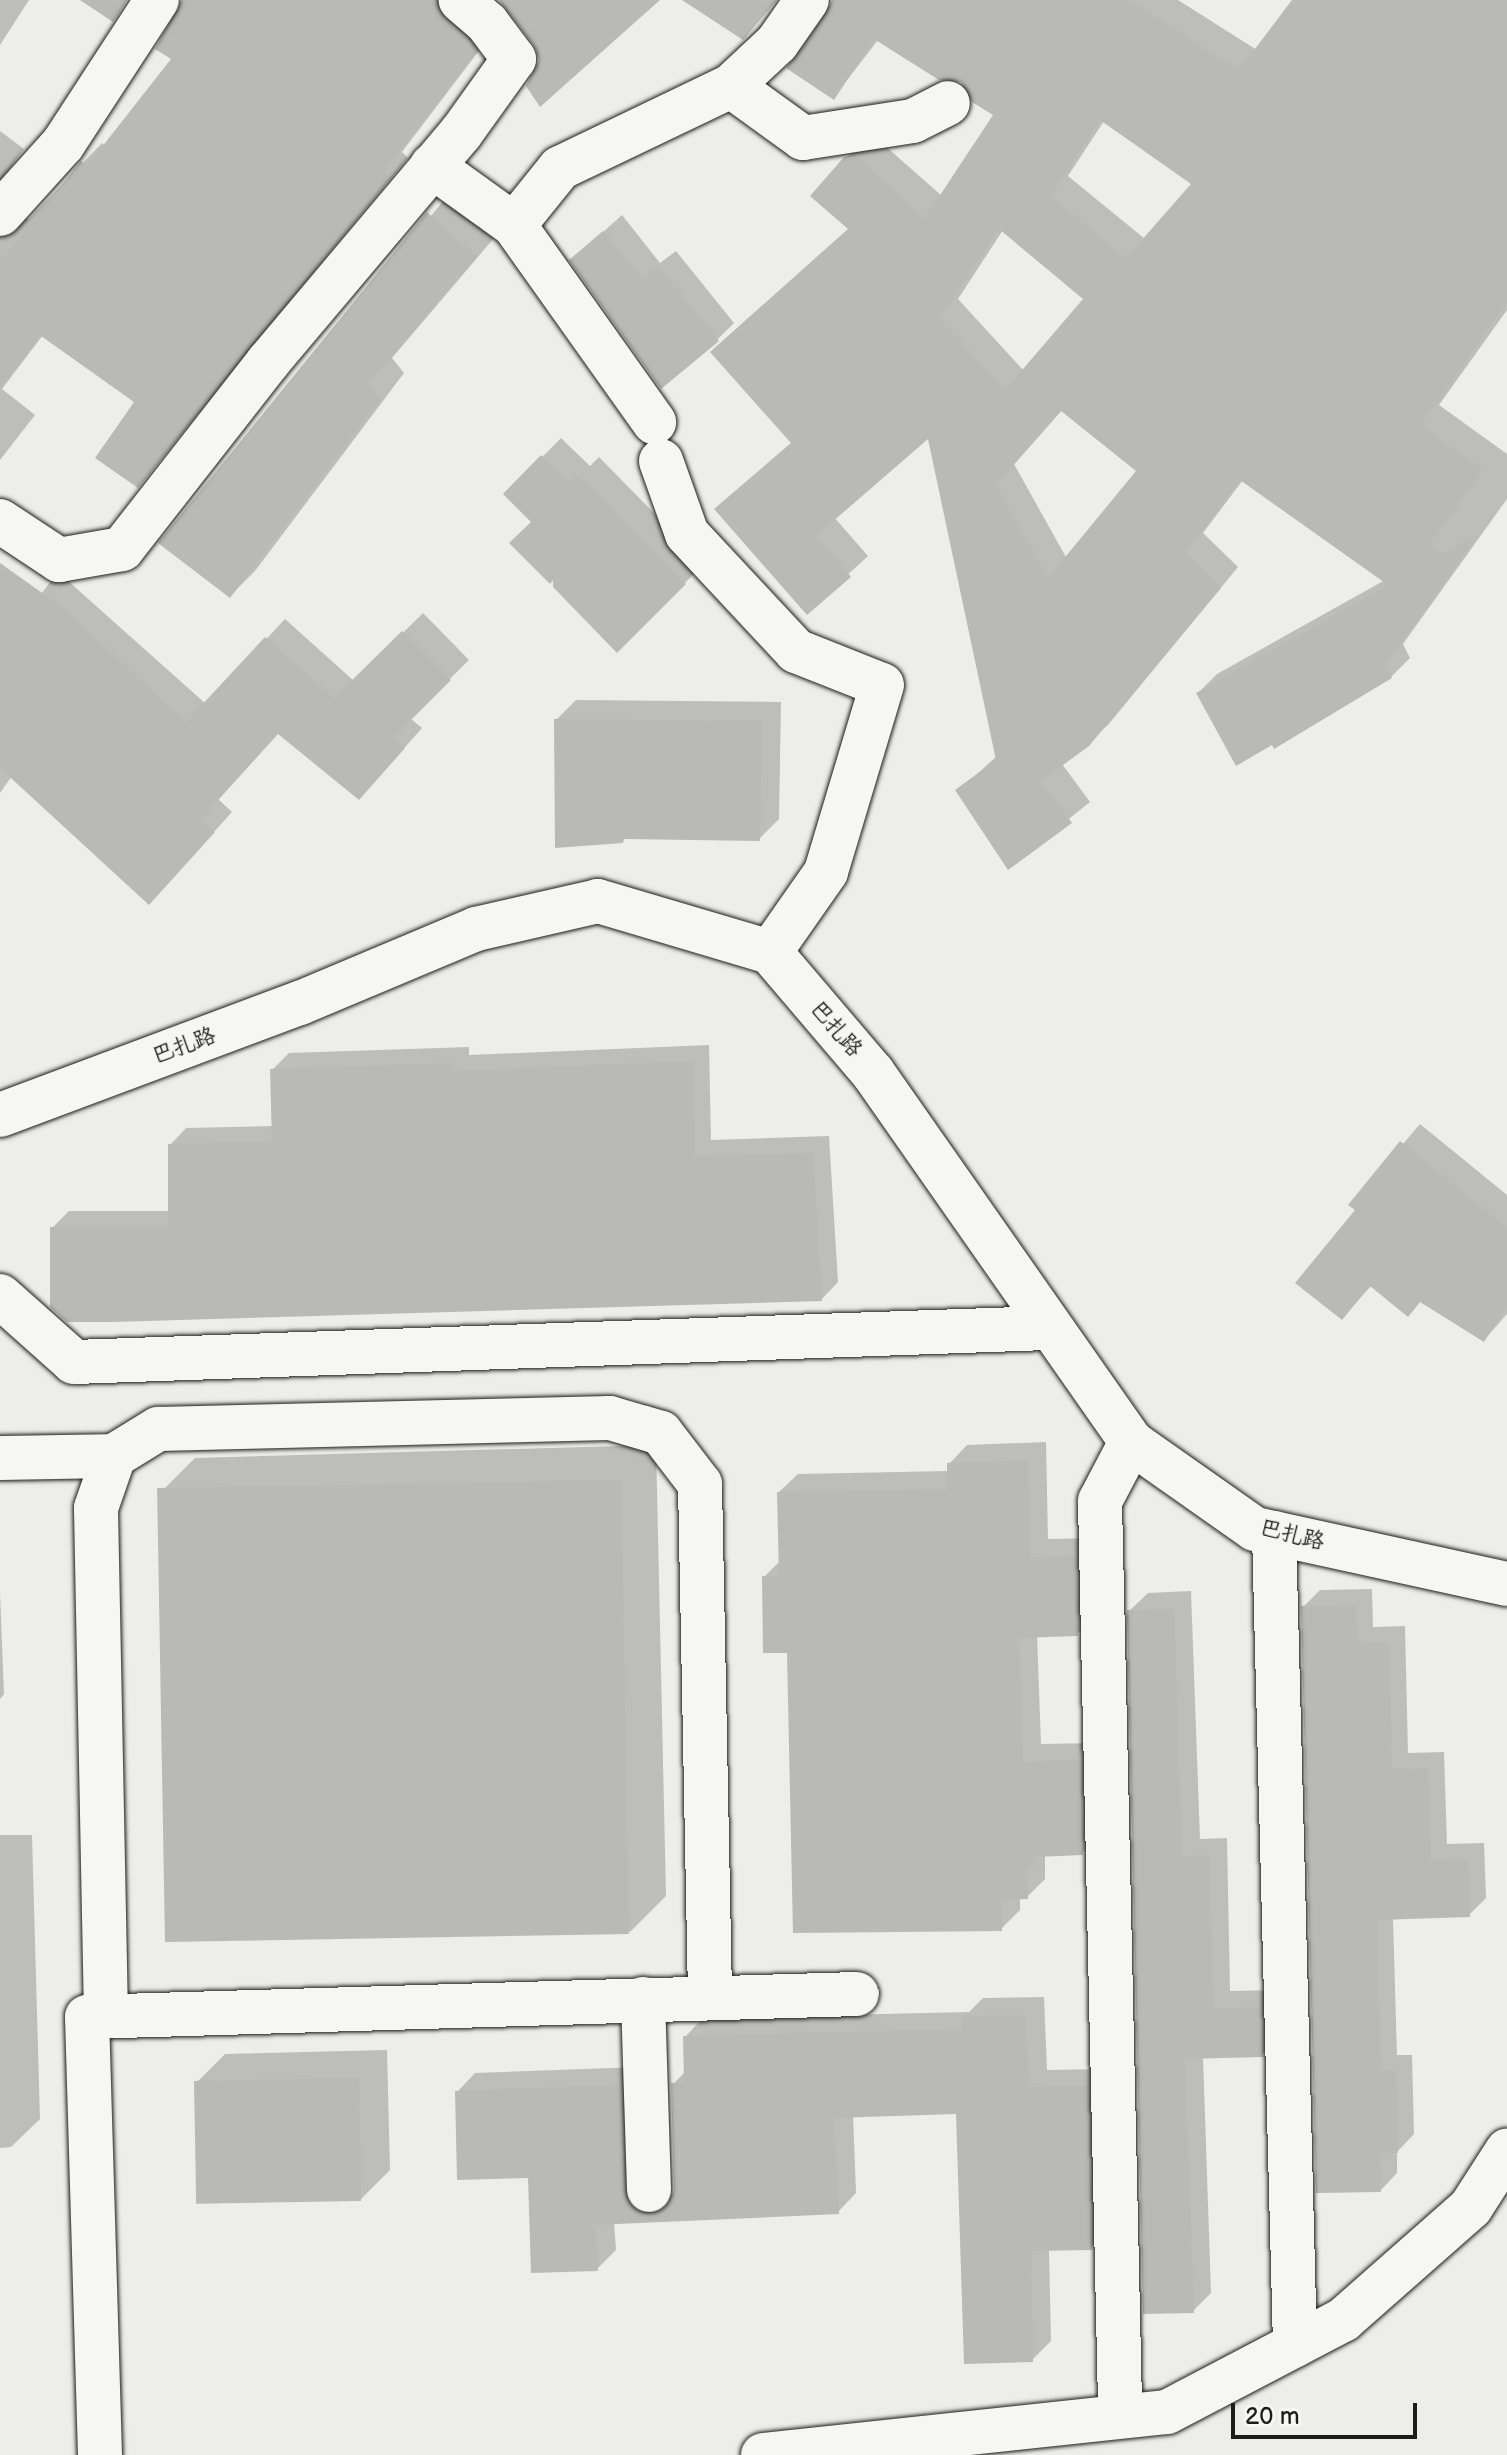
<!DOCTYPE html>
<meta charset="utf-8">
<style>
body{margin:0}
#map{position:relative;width:1507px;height:2455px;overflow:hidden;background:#edede9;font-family:"Balsamiq Sans","LXGW WenKai TC",sans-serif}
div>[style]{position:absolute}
.shadow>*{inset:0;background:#0003}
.building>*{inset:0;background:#b9b9b6;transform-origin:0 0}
.roads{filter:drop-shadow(0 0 2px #1c1c1c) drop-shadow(0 0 2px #1c1c1c)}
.minor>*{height:44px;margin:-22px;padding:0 22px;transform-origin:22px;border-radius:22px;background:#f6f6f2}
span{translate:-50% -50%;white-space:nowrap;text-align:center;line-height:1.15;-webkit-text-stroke:6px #f6f6f2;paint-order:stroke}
.street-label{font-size:22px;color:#1c1c1c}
.scale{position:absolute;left:1231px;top:2403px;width:186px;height:36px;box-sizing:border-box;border:4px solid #1c1c1c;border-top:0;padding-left:10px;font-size:24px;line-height:28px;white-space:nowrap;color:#1c1c1c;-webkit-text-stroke:6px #f6f6f2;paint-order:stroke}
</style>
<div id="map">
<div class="shadow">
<div style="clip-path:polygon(0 0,29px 0,0 45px)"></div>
<div style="clip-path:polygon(203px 0,466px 0,494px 31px,402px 152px,408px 158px,137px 486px,137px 402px,43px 335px,2px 389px,35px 415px,0 460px,0 207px,3px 214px,29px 219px,102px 143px,105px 146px,174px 59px)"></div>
<div style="clip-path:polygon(evenodd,833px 0,1178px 0,1257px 50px,1294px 0,1507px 0,1507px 310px,1439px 405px,1507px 454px,1507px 499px,1403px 644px,1410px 658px,1391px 677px,1198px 693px,1217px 674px,1385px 580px,1243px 480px,1203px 533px,1238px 567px,1108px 725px,1062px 764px,1090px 802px,1009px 867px,958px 791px,997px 756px,930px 435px,834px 517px,868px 556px,807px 612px,792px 442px,850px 228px,846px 158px,866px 138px,875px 137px,942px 196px,996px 114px,962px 80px,878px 40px,834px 97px,789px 68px,833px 0,1104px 121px,1194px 184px,1145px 239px,1068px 176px,1104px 121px,833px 0,1003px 230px,1086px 299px,1024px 371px,958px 299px,1003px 230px,833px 0,1063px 409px,1138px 470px,1067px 559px,1014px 464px,1063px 409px)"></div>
<div style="clip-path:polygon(0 131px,24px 149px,0 181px)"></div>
<div style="clip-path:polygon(454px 188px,500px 231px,392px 358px,404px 373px,255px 571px,230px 596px,161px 543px)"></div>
<div style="clip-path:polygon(622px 215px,660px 263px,676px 251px,734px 323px,717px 340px,572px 260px)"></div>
<div style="clip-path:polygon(561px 438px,590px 466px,599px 457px,704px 564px,617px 650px,555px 576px,533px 521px,506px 494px)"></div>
<div style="clip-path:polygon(58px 572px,206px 704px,285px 619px,354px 681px,423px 613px,469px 660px,410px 718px,422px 728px,377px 779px,279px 732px,218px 799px,232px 812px,168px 883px,12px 776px,0 793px,0 647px)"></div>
<div style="clip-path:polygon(576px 700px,781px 702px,779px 819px,759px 839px,627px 837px,622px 841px,556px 720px)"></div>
<div style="clip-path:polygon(709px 1045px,711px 1140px,829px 1136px,838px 1282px,822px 1299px,52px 1228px,69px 1211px,170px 1211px,170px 1145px,186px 1128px,274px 1126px,272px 1070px,289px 1053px,469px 1047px,469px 1055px)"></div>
<div style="clip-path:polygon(1420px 1124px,1507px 1195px,1507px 1314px,1484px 1340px,1422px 1300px,1372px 1285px,1342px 1318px,1358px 1210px,1351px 1205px)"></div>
<div style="clip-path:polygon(1046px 1442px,1048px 1539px,1094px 1538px,1096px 1615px,1077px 1634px,1037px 1635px,1041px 1744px,1099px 1743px,1101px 1835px,1082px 1853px,1045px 1855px,1045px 1879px,1027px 1897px,1020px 1897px,1020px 1910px,1001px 1929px,789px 1651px,764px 1577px,780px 1561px,779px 1492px,798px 1474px,949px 1471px,949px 1464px,967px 1445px)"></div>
<div style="clip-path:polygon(656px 1445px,666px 1896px,630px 1932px,159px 1494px,195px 1458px)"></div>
<div style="clip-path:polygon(1372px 1589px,1373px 1627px,1405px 1626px,1408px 1753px,1444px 1752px,1447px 1844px,1484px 1843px,1486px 1898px,1469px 1915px,1393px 1918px,1397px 2055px,1412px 2055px,1414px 2134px,1397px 2152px,1397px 2173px,1381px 2190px,1303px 1607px,1320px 1590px)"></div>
<div style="clip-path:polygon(1191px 1591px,1200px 1839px,1227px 1838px,1230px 1991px,1279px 1990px,1280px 2036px,1262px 2055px,1203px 2056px,1211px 2293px,1193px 2311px,1129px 1611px,1148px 1593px)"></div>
<div style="clip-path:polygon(0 1592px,4px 1694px,0 1699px)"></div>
<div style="clip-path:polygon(0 1835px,32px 1835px,40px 2119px,11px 2147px,0 2148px)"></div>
<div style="clip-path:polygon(1044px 1997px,1047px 2070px,1106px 2069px,1109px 2230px,1091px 2248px,1049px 2249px,1051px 2341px,1032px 2360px,958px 2112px,853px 2115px,856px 2193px,838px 2212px,614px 2222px,616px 2250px,597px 2269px,530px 2176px,457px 2092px,475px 2073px,639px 2067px,669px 2197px,676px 2190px,673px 2084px,686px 2071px,685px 2037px,703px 2018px,969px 2012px,983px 1998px)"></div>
<div style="clip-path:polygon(387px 2050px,390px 2170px,361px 2199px,196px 2083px,225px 2054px)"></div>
</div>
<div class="building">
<div style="clip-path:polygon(80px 0,127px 0,113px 22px)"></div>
<div style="clip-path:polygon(182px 0,437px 0,444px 18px,477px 51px,384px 172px,390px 178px,138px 488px,95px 458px,134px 402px,41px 336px,0 388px,0 261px,81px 161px,87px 166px,171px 59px,155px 49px)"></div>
<div style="clip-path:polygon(499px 0,660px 0,540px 107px,526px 86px,539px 60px,534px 45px)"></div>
<div style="clip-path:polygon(682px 0,777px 0,743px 40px)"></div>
<div style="clip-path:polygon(evenodd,832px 0,1129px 0,1239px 70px,1292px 0,1507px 0,1507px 302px,1421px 425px,1483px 470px,1430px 544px,1443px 554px,1479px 534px,1385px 665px,1392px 678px,1274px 749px,1272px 745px,1236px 766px,1196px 693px,1388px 585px,1240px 480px,1186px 553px,1221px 588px,1089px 746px,1041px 781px,1072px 823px,1008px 870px,955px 790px,996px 760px,928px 439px,816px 536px,851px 577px,807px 615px,714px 509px,791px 443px,710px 352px,848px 229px,810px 196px,844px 157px,855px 155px,925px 218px,993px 115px,972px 102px,961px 82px,939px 80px,874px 39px,834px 100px,786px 68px,828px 14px,832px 0,1100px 120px,1191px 184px,1126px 258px,1051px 196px,1100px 120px,832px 0,999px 229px,1083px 299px,1005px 390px,940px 319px,999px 229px,832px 0,1061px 411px,1136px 471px,1048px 578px,996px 485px,1061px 411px)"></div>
<div style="clip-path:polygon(427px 212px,477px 257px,368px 384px,381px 399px,230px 598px,158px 543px)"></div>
<div style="clip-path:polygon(603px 231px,642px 279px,658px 266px,719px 341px,661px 389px,569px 260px)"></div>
<div style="clip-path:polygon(541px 455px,570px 483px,579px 475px,686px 584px,617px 653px,553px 587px,553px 580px,550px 584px,509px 543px,531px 522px,503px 494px)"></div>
<div style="clip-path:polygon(0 563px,62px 607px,186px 722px,265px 637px,334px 698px,402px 631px,451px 680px,393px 738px,405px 748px,359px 800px,278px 734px,201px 819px,215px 832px,149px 905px,0 768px)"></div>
<div style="clip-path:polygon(554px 719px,762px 721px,760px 841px,624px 839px,623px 843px,555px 848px)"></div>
<div style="clip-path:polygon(693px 1061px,695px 1156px,813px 1153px,822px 1301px,112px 1322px,67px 1322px,50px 1307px,50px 1227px,168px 1227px,168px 1144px,272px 1141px,270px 1069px,453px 1063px,453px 1071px)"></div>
<div style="clip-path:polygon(1400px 1141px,1507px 1228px,1507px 1306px,1484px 1342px,1420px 1302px,1408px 1317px,1370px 1286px,1342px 1320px,1295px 1283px,1355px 1210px,1348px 1205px)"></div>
<div style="clip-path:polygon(1028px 1460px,1030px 1557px,1076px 1556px,1078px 1636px,1019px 1638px,1023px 1762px,1081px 1760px,1083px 1855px,1035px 1857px,1035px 1866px,1027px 1866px,1028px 1899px,1002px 1900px,1002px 1931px,793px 1933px,787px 1653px,763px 1653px,762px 1576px,779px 1576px,777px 1492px,947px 1489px,947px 1463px)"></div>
<div style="left:621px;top:1480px;width:454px;height:464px;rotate:89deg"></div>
<div style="clip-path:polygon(1356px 1605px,1357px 1643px,1389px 1642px,1392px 1769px,1428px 1768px,1431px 1860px,1468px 1859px,1470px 1917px,1377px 1920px,1381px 2071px,1396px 2070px,1398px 2153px,1380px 2153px,1381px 2192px,1316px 2193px,1301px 1606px)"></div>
<div style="clip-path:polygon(1174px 1609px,1182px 1856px,1210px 1855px,1213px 2009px,1261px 2007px,1263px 2057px,1185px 2059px,1194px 2313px,1143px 2314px,1127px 1610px)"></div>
<div style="clip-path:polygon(1026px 2015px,1029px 2087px,1088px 2086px,1092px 2250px,1031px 2251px,1033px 2362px,964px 2364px,956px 2114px,834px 2118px,839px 2214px,595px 2225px,598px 2271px,531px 2273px,528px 2178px,457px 2180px,455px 2091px,621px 2085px,624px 2192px,637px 2212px,651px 2215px,671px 2202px,674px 2190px,671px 2083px,684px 2083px,683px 2036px,962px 2029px,962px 2016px)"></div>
<div style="left:359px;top:2078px;width:123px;height:165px;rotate:89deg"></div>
</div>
<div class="roads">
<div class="minor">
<div style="left:731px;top:86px;width:89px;rotate:35.8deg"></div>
<div style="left:803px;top:138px;width:111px;rotate:-8.8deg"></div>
<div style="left:913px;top:121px;width:39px;rotate:-27deg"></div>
<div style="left:432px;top:166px;width:101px;rotate:35.7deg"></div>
<div style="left:514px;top:225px;width:242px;rotate:54.6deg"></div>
<div style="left:0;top:214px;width:94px;rotate:-48deg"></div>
<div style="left:63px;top:144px;width:172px;rotate:-56.9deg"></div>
<div style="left:514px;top:225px;width:73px;rotate:-51.1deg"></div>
<div style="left:560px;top:168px;width:190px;rotate:-25.6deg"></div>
<div style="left:731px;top:86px;width:63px;rotate:-43.1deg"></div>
<div style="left:777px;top:43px;width:52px;rotate:-55.1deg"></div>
<div style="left:661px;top:461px;width:77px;rotate:70.4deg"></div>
<div style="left:687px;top:534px;width:160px;rotate:47deg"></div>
<div style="left:796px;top:651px;width:92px;rotate:21.6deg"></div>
<div style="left:882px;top:685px;width:195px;rotate:106.7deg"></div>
<div style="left:826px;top:872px;width:98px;rotate:125deg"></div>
<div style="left:0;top:521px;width:71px;rotate:33.5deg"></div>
<div style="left:59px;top:560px;width:64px;rotate:-9.9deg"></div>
<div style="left:122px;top:549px;width:237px;rotate:-52deg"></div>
<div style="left:268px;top:362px;width:299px;rotate:-49.9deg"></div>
<div style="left:461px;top:133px;width:91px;rotate:-54.4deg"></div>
<div style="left:514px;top:59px;width:45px;rotate:-126.9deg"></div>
<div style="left:487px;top:23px;width:35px;rotate:-139deg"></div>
<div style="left:0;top:1115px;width:320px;rotate:-20.5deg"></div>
<div style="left:300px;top:1003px;width:191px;rotate:-22.8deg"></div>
<div style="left:476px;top:929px;width:125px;rotate:-12.9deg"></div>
<div style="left:598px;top:901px;width:179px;rotate:16.5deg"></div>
<div style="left:770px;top:952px;width:159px;rotate:49.6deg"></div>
<div style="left:873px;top:1073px;width:450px;rotate:55deg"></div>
<div style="left:1131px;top:1442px;width:151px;rotate:35.1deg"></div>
<div style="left:1255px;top:1529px;width:258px;rotate:12.3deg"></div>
<div style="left:0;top:1296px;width:99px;rotate:41.7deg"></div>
<div style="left:74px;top:1362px;width:974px;rotate:-2deg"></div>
<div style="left:0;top:1458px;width:114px;rotate:-1deg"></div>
<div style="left:1274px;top:1533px;width:812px;rotate:88.52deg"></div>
<div style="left:643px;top:1999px;width:191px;rotate:88.2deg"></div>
<div style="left:106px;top:2016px;width:508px;rotate:-91.13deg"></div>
<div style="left:96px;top:1508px;width:55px;rotate:-70.9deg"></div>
<div style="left:114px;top:1456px;width:52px;rotate:-31.5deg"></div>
<div style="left:158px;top:1429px;width:452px;rotate:-1.4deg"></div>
<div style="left:610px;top:1418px;width:53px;rotate:16.4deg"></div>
<div style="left:661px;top:1433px;width:64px;rotate:52.6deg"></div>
<div style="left:700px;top:1484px;width:513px;rotate:88.88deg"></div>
<div style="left:1120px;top:2404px;width:903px;rotate:-91.27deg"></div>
<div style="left:1100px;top:1501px;width:67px;rotate:-62.3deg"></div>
<div style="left:100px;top:2455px;width:438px;rotate:-91.7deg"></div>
<div style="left:87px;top:2017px;width:770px;rotate:-1.71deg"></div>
<div style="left:763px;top:2455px;width:406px;rotate:-6.1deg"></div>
<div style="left:1167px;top:2412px;width:199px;rotate:-27.6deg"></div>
<div style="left:1343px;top:2320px;width:171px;rotate:-41.4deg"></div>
<div style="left:1471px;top:2207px;width:67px;rotate:-57.3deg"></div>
</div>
</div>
<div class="street-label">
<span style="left:836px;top:1029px;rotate:49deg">巴扎路</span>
<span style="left:184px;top:1046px;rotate:-20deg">巴扎路</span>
<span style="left:1292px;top:1535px;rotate:14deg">巴扎路</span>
</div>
<div class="scale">20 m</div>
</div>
